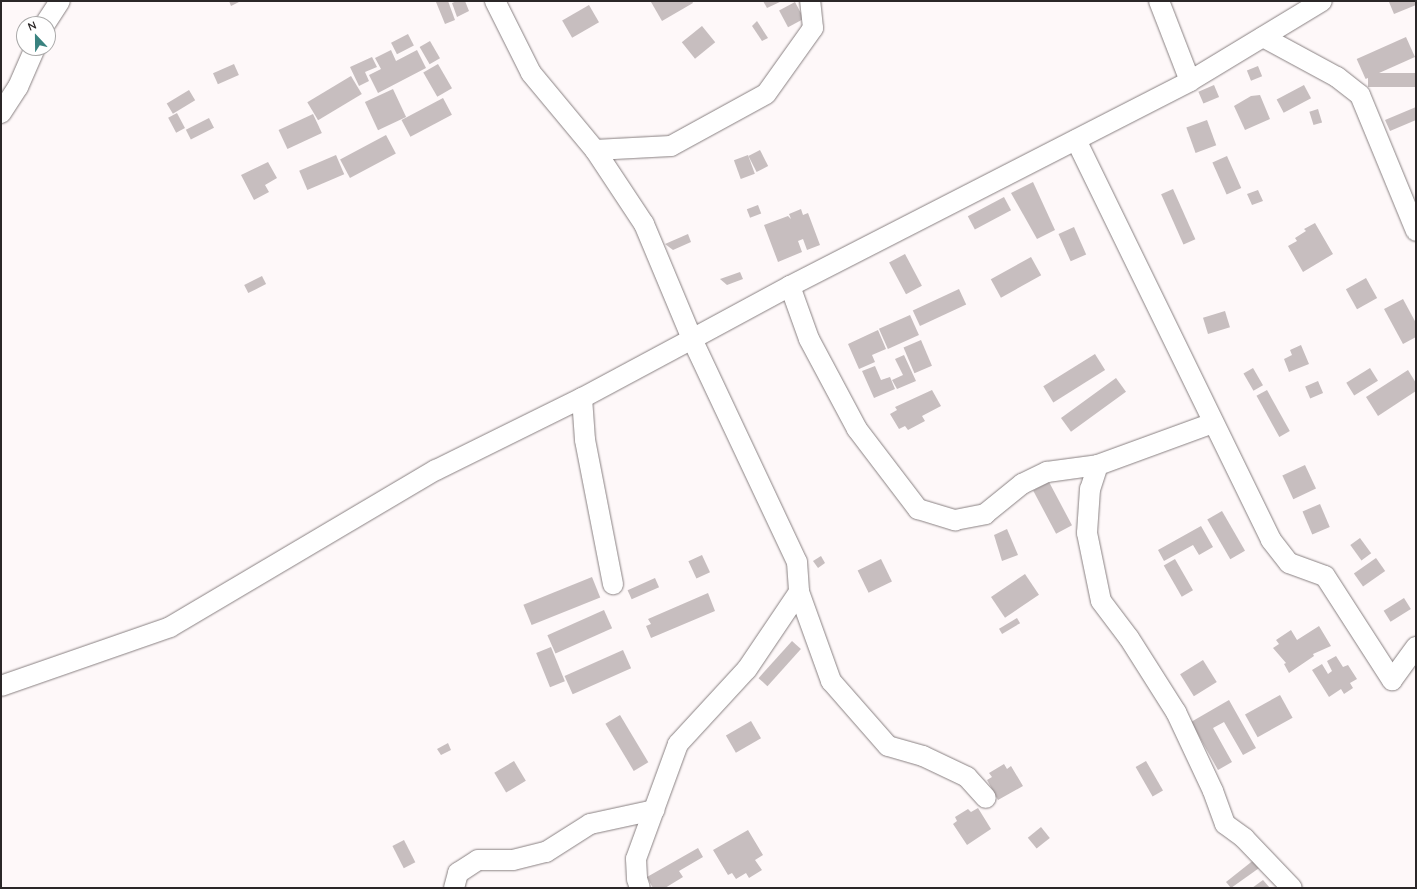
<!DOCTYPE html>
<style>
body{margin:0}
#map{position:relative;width:1417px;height:889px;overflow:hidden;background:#fef8f9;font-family:Quicksand,sans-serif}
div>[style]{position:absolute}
.building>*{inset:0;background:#c7bebf;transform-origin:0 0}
.roads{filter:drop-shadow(0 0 1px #898182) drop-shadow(0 0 1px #898182)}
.minor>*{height:20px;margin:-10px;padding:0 10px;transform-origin:10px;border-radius:10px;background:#fff}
span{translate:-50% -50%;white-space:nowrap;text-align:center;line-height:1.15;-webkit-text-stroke:3px #fff;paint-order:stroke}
.frame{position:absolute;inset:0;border:2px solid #2b2728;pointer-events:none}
.north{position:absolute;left:16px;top:16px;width:40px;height:40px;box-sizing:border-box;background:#fff;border:1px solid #aaa9a9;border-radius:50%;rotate:338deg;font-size:11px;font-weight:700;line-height:16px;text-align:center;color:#2b2728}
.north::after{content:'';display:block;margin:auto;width:14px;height:18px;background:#39827f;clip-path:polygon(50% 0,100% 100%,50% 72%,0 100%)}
</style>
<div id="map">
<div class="building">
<div style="clip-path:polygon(229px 1px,241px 1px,231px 6px)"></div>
<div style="clip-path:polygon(439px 1px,448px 1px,455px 20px,445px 24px,436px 2px)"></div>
<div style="clip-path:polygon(457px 1px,465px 1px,469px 11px,457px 17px,452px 3px)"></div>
<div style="clip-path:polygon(692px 1px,693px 3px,662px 21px,651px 2px)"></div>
<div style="clip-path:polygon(763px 1px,782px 1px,767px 8px)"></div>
<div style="clip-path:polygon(1416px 1px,1416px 5px,1394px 14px,1389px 2px)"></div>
<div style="left:795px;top:2px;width:19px;height:18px;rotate:62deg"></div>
<div style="left:589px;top:5px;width:20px;height:31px;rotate:60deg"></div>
<div style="clip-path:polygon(757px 21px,768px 38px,762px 41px,752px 26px)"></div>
<div style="left:702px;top:26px;width:21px;height:26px;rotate:51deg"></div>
<div style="left:408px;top:34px;width:13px;height:19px;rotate:63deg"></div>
<div style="left:1406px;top:37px;width:22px;height:54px;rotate:66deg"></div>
<div style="left:430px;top:41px;width:20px;height:12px;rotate:60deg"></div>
<div style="clip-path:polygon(391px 50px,396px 61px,417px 50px,426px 68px,378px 93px,369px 75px,381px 69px,375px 58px)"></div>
<div style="clip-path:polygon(372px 57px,377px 67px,365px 72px,369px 81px,359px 86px,350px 67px)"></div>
<div style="left:234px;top:64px;width:12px;height:23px;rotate:66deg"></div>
<div style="left:438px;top:64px;width:28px;height:17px;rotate:60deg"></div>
<div style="left:1258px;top:66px;width:11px;height:12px;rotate:68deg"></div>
<div style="left:1416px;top:73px;width:14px;height:48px;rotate:90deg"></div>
<div style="left:351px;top:76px;width:21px;height:51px;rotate:59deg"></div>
<div style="left:1214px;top:85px;width:13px;height:17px;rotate:67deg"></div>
<div style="left:1304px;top:85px;width:15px;height:31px;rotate:62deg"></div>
<div style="left:393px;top:89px;width:31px;height:31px;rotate:65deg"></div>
<div style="left:189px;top:90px;width:12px;height:26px;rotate:59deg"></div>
<div style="clip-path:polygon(1260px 95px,1270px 119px,1245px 130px,1234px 106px,1251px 96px)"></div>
<div style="left:443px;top:98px;width:19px;height:47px;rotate:62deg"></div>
<div style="clip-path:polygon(1416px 107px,1416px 120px,1390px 131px,1385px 120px)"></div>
<div style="left:1318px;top:109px;width:14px;height:9px;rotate:73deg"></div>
<div style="left:177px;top:113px;width:17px;height:10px;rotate:62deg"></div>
<div style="left:313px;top:114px;width:21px;height:38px;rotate:65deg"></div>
<div style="left:209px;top:118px;width:11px;height:26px;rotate:63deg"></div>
<div style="left:1207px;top:120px;width:27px;height:22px;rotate:70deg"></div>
<div style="left:386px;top:135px;width:21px;height:52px;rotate:62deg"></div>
<div style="left:760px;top:150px;width:18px;height:13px;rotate:63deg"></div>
<div style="left:336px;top:155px;width:21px;height:40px;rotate:67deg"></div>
<div style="left:748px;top:155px;width:20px;height:15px;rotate:70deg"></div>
<div style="left:1227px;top:156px;width:35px;height:16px;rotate:66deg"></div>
<div style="clip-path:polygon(268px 162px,277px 178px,265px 185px,269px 192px,254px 200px,241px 175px)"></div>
<div style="clip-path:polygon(1033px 182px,1055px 230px,1037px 239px,1011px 193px)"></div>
<div style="left:1173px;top:189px;width:55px;height:13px;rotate:66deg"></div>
<div style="clip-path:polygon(1258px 190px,1263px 201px,1252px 205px,1247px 194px)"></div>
<div style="left:1004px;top:197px;width:15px;height:41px;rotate:62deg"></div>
<div style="left:758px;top:205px;width:9px;height:12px;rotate:69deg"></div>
<div style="clip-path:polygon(801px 209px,803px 215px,808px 213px,820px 245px,807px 250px,803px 239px,798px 241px,802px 252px,778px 262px,764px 225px,788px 216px,791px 219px,789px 214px)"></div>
<div style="clip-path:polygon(1315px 223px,1333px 254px,1303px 272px,1288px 246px,1297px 241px,1295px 238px,1306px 231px,1304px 229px)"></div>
<div style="left:1074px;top:227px;width:30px;height:17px;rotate:66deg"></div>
<div style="clip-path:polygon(688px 234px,691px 242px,673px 250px,665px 244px)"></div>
<div style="left:905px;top:254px;width:36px;height:18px;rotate:62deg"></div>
<div style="left:1031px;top:257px;width:21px;height:46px;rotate:61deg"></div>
<div style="clip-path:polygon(740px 272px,743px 279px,727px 285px,720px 279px)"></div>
<div style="left:262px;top:276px;width:9px;height:20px;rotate:63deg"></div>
<div style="left:1366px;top:278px;width:23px;height:23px;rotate:61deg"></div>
<div style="left:959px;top:289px;width:17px;height:51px;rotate:65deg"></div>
<div style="clip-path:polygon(1403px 299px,1416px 323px,1416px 337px,1403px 344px,1384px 309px)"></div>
<div style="left:1225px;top:311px;width:17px;height:23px;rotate:73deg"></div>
<div style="left:910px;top:315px;width:22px;height:34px;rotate:66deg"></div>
<div style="clip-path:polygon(878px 330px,886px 349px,872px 355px,875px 362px,859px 369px,848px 344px)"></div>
<div style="left:921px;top:340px;width:28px;height:19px;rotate:67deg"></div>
<div style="clip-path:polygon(1301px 345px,1309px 364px,1289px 372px,1284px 359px,1292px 355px,1290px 350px)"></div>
<div style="left:1095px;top:354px;width:19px;height:61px;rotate:58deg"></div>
<div style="clip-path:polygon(904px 355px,916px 381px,897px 389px,892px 380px,903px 375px,895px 359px)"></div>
<div style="clip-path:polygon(875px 366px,881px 380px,890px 377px,895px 389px,874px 398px,862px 371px)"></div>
<div style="left:1253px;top:368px;width:20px;height:11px;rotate:60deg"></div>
<div style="left:1370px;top:368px;width:15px;height:28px;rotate:58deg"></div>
<div style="clip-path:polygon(1408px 370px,1416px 383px,1416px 391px,1378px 416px,1366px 397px)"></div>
<div style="left:1116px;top:378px;width:17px;height:68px;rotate:54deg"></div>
<div style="left:1318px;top:381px;width:13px;height:14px;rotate:67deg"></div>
<div style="clip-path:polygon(932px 390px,941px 406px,922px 416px,925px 421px,908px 430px,905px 426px,899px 429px,890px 414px,897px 410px,895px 407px)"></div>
<div style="left:1267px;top:390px;width:47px;height:12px;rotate:61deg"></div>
<div style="left:1305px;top:465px;width:26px;height:25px;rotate:65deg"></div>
<div style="left:1049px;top:482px;width:49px;height:18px;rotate:62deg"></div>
<div style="left:1320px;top:504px;width:25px;height:19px;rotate:67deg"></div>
<div style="left:1222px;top:511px;width:46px;height:17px;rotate:60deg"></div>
<div style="clip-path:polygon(1201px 526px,1213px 547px,1199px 555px,1193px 545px,1164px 561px,1158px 550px)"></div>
<div style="clip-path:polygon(1007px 529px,1018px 555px,1002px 561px,994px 535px)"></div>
<div style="left:1360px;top:538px;width:19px;height:12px;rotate:54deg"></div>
<div style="left:702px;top:555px;width:19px;height:15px;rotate:65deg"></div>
<div style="clip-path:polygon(821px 556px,825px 563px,818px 568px,813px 561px)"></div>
<div style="left:1376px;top:558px;width:16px;height:27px;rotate:55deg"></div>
<div style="left:881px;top:559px;width:25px;height:26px;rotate:64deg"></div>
<div style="left:1175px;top:559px;width:36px;height:13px;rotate:60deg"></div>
<div style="left:1025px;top:574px;width:25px;height:41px;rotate:56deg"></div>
<div style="left:592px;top:577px;width:22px;height:74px;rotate:68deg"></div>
<div style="left:655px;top:578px;width:10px;height:30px;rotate:66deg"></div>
<div style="clip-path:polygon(708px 593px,715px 611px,651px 638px,646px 626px,651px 624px,648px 619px)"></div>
<div style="left:1404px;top:598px;width:13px;height:24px;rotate:58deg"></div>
<div style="left:604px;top:610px;width:20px;height:62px;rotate:66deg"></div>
<div style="left:1017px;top:618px;width:6px;height:21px;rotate:59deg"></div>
<div style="clip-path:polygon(1319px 626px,1331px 646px,1313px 654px,1314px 656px,1289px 673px,1284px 664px,1286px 663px,1273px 648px,1279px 644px,1276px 640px,1291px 630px,1297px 640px)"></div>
<div style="left:792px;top:641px;width:12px;height:50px;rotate:42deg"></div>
<div style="left:551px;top:647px;width:37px;height:16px;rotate:68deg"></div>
<div style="left:623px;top:650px;width:20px;height:64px;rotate:66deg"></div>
<div style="clip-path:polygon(1336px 656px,1343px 667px,1348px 665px,1357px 679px,1350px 683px,1353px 688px,1344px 694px,1341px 689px,1329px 697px,1312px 670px,1322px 664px,1328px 674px,1332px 671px,1327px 661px)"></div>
<div style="left:1203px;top:660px;width:26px;height:27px;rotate:58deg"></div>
<div style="left:1280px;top:695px;width:26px;height:40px;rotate:61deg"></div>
<div style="clip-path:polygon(1229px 700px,1256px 748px,1243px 755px,1224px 722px,1213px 728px,1232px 762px,1218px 770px,1191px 722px)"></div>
<div style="left:620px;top:715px;width:55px;height:17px;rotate:59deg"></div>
<div style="left:751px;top:721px;width:20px;height:29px;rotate:60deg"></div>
<div style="clip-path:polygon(448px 743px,451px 750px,441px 755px,437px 749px)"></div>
<div style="left:514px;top:761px;width:23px;height:23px;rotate:59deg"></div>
<div style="left:1146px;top:761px;width:34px;height:12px;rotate:60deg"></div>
<div style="clip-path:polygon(1004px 764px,1007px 769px,1011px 766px,1023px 786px,998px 800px,987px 780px,992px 777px,989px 773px)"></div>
<div style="clip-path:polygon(978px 808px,991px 829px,967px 845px,953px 824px,957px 821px,955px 817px,968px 809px,971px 812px)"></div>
<div style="left:1041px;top:827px;width:14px;height:17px;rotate:51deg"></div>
<div style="clip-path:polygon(748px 830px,763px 855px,755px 860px,762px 870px,749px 878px,746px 873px,736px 879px,732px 873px,728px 875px,713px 850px)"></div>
<div style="left:404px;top:840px;width:25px;height:13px;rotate:63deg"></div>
<div style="clip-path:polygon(698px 848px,703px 857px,679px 871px,683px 877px,665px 888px,653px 888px,647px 877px)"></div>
<div style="clip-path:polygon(1255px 859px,1262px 866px,1231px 888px,1226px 882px)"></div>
<div style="clip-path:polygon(1263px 880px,1270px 888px,1252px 888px)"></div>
</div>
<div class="roads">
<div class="minor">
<div style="left:495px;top:1px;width:80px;rotate:63.4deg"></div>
<div style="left:531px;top:73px;width:100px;rotate:50.3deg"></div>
<div style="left:595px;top:150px;width:89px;rotate:56.5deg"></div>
<div style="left:644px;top:224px;width:125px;rotate:67.3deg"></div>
<div style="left:692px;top:339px;width:111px;rotate:-28.4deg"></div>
<div style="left:790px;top:286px;width:56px;rotate:70.3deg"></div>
<div style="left:809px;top:339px;width:102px;rotate:61.9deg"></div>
<div style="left:857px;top:429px;width:101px;rotate:52.7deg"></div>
<div style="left:918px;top:509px;width:39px;rotate:17deg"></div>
<div style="left:955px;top:520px;width:31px;rotate:-11deg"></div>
<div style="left:985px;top:514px;width:48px;rotate:-39deg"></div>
<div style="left:1022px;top:484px;width:28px;rotate:-26deg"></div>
<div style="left:1047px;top:472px;width:51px;rotate:-7.8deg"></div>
<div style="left:1098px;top:465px;width:122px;rotate:-20.1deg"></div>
<div style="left:45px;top:24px;width:27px;rotate:-57deg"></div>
<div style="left:1263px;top:37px;width:84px;rotate:28.4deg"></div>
<div style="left:1337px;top:77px;width:29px;rotate:38deg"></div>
<div style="left:1360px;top:95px;width:147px;rotate:67.6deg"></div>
<div style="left:1190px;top:81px;width:154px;rotate:-31.2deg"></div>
<div style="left:1px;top:113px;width:31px;rotate:-57deg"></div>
<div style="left:18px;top:87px;width:43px;rotate:-66.4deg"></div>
<div style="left:1076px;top:140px;width:445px;rotate:64deg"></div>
<div style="left:1271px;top:540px;width:29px;rotate:52deg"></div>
<div style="left:1289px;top:563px;width:38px;rotate:20deg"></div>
<div style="left:1325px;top:576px;width:124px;rotate:57.2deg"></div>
<div style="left:1392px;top:680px;width:41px;rotate:-54deg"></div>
<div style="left:595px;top:150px;width:76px;rotate:-3deg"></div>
<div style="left:671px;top:146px;width:108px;rotate:-28.7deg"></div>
<div style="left:766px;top:94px;width:81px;rotate:-54.5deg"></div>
<div style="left:813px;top:28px;width:27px;rotate:-96deg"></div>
<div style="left:790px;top:286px;width:449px;rotate:-27.1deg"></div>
<div style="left:1190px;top:81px;width:86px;rotate:-111.2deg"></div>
<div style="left:582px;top:398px;width:42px;rotate:85.9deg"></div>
<div style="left:585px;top:440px;width:147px;rotate:79deg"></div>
<div style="left:1098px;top:465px;width:25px;rotate:108deg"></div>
<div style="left:1090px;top:489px;width:44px;rotate:93.9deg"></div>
<div style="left:1087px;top:533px;width:69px;rotate:78.4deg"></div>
<div style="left:1101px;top:601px;width:46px;rotate:52.9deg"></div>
<div style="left:1129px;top:638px;width:88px;rotate:57.6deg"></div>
<div style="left:1176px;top:712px;width:87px;rotate:64.9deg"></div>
<div style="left:1213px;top:791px;width:35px;rotate:70deg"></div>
<div style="left:1225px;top:824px;width:24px;rotate:36deg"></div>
<div style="left:1244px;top:838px;width:69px;rotate:46.2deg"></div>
<div style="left:799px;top:592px;width:95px;rotate:70.2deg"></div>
<div style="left:831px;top:681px;width:86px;rotate:48.8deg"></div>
<div style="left:888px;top:746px;width:36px;rotate:16deg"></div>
<div style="left:923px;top:756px;width:49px;rotate:25.5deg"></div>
<div style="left:967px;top:777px;width:28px;rotate:48deg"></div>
<div style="left:1px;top:686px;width:179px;rotate:-19.2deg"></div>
<div style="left:170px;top:627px;width:309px;rotate:-30.6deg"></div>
<div style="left:436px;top:470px;width:163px;rotate:-26.3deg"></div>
<div style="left:582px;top:398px;width:125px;rotate:-28.2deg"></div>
<div style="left:692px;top:339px;width:246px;rotate:64.8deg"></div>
<div style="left:797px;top:562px;width:30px;rotate:86deg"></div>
<div style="left:799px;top:592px;width:93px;rotate:124deg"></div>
<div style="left:747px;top:669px;width:102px;rotate:132.6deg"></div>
<div style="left:678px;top:744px;width:122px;rotate:110.1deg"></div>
<div style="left:636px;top:859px;width:20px;rotate:87deg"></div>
<div style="left:637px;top:879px;width:9px;rotate:72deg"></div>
<div style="left:454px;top:888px;width:16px;rotate:-75deg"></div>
<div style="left:458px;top:873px;width:24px;rotate:-33deg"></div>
<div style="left:478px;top:860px;width:35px"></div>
<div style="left:513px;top:860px;width:34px;rotate:-14deg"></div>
<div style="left:546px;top:852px;width:52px;rotate:-32.5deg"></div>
<div style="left:590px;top:824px;width:66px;rotate:-12.3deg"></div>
</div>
</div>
<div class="frame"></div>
<div class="north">N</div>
</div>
